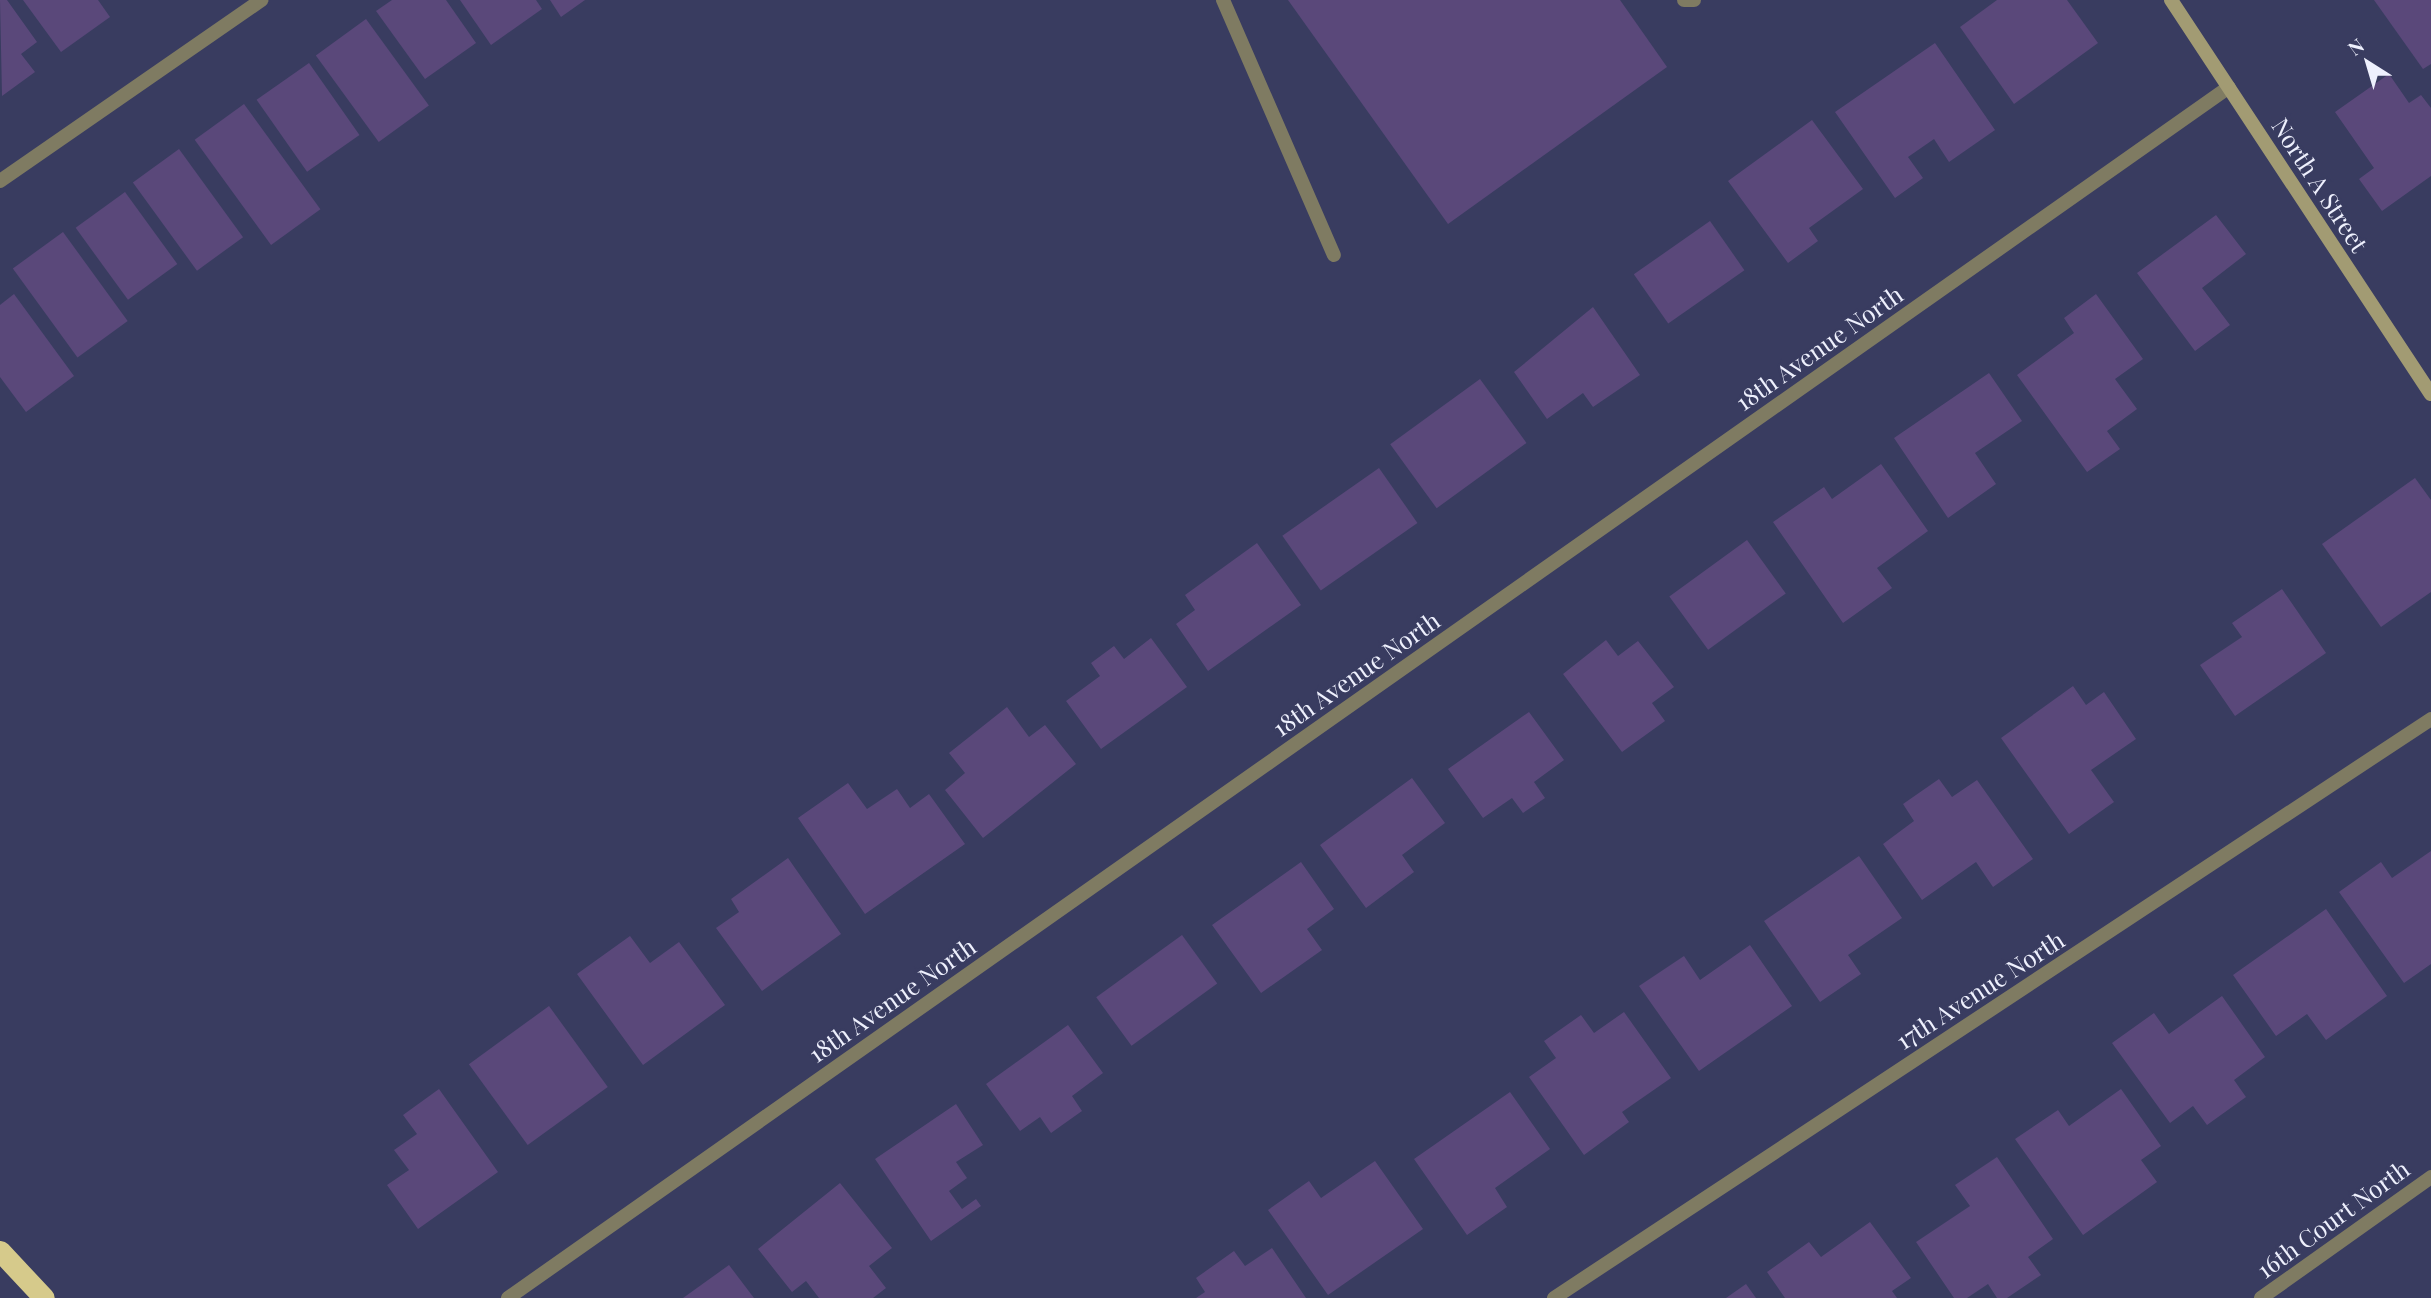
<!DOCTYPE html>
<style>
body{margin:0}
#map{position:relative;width:2431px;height:1298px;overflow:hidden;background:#393c60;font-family:"Playfair Display",serif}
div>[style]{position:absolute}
.building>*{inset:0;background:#5a487a;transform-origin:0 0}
.lane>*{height:14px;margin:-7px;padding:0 7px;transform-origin:7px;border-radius:7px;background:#7f7b62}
.street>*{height:14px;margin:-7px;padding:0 7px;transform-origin:7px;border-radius:7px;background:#7f7b62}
.secondary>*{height:14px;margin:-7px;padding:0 7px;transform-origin:7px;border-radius:7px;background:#a29b73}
.highway>*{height:21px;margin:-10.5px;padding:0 10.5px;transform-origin:10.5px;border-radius:10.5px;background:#d6ca8b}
span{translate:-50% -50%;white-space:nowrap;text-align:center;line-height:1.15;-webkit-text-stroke:5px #393c60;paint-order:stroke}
.street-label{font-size:24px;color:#eef0fd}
.north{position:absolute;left:2333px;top:28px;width:70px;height:70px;-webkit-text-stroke:5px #393c60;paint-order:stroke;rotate:323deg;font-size:19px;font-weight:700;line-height:28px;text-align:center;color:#eef0fd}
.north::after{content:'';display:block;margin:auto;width:24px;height:32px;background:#eef0fd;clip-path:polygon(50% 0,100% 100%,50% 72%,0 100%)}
</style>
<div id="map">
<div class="building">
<div style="clip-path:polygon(0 0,7px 0,37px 42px,21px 54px,35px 72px,2px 96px)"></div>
<div style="clip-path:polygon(23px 0,98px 0,110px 17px,61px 52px)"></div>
<div style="clip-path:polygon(392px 0,446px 0,476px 43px,425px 79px,376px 11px)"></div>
<div style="clip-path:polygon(460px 0,536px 0,542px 9px,491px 45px)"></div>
<div style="clip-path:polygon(550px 0,585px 0,561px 17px)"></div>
<div style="clip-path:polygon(1288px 0,1620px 0,1667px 67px,1448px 224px)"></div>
<div style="clip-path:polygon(1997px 0,2067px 0,2098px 43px,2014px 104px,1960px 27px)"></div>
<div style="clip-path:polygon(2374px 0,2431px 0,2431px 64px,2423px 69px)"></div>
<div style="left:366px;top:19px;width:107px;height:62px;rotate:54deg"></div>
<div style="clip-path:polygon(1935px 43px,1995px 130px,1949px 162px,1934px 139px,1908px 157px,1923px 178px,1895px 198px,1835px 112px)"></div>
<div style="left:309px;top:63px;width:88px;height:64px;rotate:55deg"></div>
<div style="clip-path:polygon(2389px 74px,2409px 103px,2421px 95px,2431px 108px,2431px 176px,2382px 211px,2359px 179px,2374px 168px,2335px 112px)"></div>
<div style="left:244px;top:104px;width:130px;height:61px;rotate:54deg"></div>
<div style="clip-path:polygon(1812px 120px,1863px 189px,1809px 228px,1818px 241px,1788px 263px,1728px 181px)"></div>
<div style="left:179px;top:149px;width:109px;height:57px;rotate:54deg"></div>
<div style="left:125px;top:192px;width:89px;height:61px;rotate:54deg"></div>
<div style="clip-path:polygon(2216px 215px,2246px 254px,2202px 288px,2230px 325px,2195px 351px,2137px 273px)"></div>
<div style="left:1710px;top:221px;width:60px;height:93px;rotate:55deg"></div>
<div style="left:63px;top:232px;width:110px;height:62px;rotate:54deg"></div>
<div style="clip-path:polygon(14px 294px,74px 376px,26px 412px,0 377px,0 305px)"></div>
<div style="clip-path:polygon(2096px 294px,2143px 359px,2115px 379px,2137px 409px,2107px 431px,2120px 449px,2087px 472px,2017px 375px,2074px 333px,2064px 318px)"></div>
<div style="clip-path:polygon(1593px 307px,1640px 375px,1593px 407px,1583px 393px,1547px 419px,1514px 372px)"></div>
<div style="clip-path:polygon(1989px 373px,2022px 421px,1975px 453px,1996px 484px,1948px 518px,1894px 438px)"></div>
<div style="left:1480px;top:379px;width:79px;height:111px;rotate:54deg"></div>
<div style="clip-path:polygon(1881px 464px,1928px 531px,1877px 568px,1892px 588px,1843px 623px,1773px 522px,1824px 487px,1832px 499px)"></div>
<div style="left:1379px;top:468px;width:67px;height:118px;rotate:55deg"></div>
<div style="clip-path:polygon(2415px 478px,2431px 500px,2431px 592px,2381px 627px,2322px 544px)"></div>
<div style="left:1747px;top:540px;width:66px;height:96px;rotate:54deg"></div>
<div style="clip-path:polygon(1257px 543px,1301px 605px,1208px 671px,1176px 624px,1195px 610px,1185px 595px)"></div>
<div style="clip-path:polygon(2282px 589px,2326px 653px,2235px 716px,2200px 665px,2242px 637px,2232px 623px)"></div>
<div style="clip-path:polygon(1151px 638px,1187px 687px,1101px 749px,1066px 701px,1100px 676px,1091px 663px,1114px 646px,1124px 659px)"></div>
<div style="clip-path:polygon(1606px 640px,1618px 656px,1638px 641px,1674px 687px,1652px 703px,1665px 721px,1622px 752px,1563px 674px)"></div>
<div style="clip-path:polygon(2073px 686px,2086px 705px,2104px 692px,2136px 739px,2091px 770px,2114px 802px,2069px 834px,2001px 738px)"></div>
<div style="clip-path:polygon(1007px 707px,1029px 737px,1045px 725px,1076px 764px,983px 838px,945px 790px,965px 773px,949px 753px)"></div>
<div style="clip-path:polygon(1529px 712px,1564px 760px,1534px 782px,1545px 798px,1523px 813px,1512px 798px,1483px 818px,1448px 769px)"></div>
<div style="clip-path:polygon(1412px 778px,1445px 823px,1402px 855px,1414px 872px,1366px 908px,1320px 845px)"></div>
<div style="clip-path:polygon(1939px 779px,1952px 797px,1977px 780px,2033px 859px,1993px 887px,1976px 862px,1922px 900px,1883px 844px,1914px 821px,1903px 804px)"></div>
<div style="clip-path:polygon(848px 783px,867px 809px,897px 789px,910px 808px,929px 794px,965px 844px,865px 914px,798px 818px)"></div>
<div style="clip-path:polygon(2431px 851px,2431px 964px,2404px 983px,2339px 892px,2381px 862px,2392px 878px)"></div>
<div style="clip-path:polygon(1859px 856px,1902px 918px,1848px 955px,1861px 974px,1820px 1002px,1764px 921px)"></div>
<div style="clip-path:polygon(788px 858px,841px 934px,762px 991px,716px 928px,739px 912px,731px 899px)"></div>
<div style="clip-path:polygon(1301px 862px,1334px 909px,1307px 929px,1322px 950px,1261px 993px,1212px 925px)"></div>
<div style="clip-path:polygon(2326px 909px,2387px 996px,2326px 1040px,2307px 1014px,2276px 1036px,2233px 975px)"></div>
<div style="left:1182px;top:935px;width:60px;height:106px;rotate:54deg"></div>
<div style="clip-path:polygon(630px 936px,650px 963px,679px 942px,725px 1005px,643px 1065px,577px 974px)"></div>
<div style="clip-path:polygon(1750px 945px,1792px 1006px,1699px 1071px,1639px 986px,1684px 956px,1700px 980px)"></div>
<div style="clip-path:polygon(2222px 996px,2265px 1057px,2234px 1080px,2246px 1097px,2207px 1125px,2193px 1106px,2170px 1123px,2112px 1043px,2154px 1013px,2169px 1034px)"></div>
<div style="left:549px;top:1006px;width:100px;height:99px;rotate:54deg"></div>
<div style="clip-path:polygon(1624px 1012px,1671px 1078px,1622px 1112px,1629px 1122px,1584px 1155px,1529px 1077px,1556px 1058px,1544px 1041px,1581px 1015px,1594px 1033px)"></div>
<div style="clip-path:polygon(1068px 1025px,1103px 1073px,1072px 1096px,1082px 1111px,1051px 1133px,1040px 1117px,1020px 1131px,986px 1084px)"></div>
<div style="clip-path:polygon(439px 1089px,498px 1172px,418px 1229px,387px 1185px,409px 1170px,394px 1150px,417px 1134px,403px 1115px)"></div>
<div style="clip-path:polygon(2121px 1089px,2161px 1146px,2141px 1160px,2157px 1182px,2083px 1235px,2015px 1139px,2058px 1110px,2069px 1126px)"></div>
<div style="clip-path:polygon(1510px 1092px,1550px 1149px,1495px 1188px,1507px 1207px,1467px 1235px,1414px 1159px)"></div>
<div style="clip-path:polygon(956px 1104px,983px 1145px,956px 1162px,967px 1178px,949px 1191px,962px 1209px,976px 1199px,981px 1206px,931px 1241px,875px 1159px)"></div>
<div style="clip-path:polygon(1997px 1157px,2053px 1239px,2028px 1257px,2041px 1275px,2007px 1298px,1997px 1298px,1988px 1284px,1967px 1298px,1954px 1298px,1916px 1242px,1970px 1206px,1955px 1185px)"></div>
<div style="clip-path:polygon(1375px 1161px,1423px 1229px,1328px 1295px,1268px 1210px,1309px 1181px,1321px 1198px)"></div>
<div style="clip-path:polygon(840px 1183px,892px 1248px,869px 1266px,886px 1288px,873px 1298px,819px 1298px,806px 1281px,792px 1292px,758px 1249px)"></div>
<div style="clip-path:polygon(1870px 1222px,1911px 1278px,1892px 1291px,1897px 1298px,1785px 1298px,1767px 1272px,1809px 1242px,1821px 1257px)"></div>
<div style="clip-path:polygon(1272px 1248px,1306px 1298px,1196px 1298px,1205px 1292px,1196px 1278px,1234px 1251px,1245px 1266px)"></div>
<div style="clip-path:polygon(729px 1265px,754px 1298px,683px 1298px)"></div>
<div style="clip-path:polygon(1746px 1284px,1756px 1298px,1726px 1298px)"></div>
</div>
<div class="lane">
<div style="left:1223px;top:0;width:278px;rotate:66.5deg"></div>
<div style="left:1684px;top:0;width:10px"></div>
</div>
<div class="street">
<div style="left:0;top:181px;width:318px;rotate:-34.7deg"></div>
<div style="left:508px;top:1298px;width:2104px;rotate:-35.13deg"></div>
<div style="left:1554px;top:1298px;width:1051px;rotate:-33.43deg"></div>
<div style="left:2261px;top:1298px;width:209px;rotate:-35.4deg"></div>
</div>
<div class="secondary">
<div style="left:2171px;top:0;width:472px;rotate:56.6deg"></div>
</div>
<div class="highway">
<div style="left:0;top:1251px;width:64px;rotate:46.9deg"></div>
</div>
<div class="street-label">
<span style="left:2320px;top:185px;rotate:57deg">North A Street</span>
<span style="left:1819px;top:348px;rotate:-35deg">18th Avenue North</span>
<span style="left:1356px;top:674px;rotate:-35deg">18th Avenue North</span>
<span style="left:1980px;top:990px;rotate:-33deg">17th Avenue North</span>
<span style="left:892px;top:1000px;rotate:-35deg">18th Avenue North</span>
<span style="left:2333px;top:1219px;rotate:-36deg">16th Court North</span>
</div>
<div class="north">N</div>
</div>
